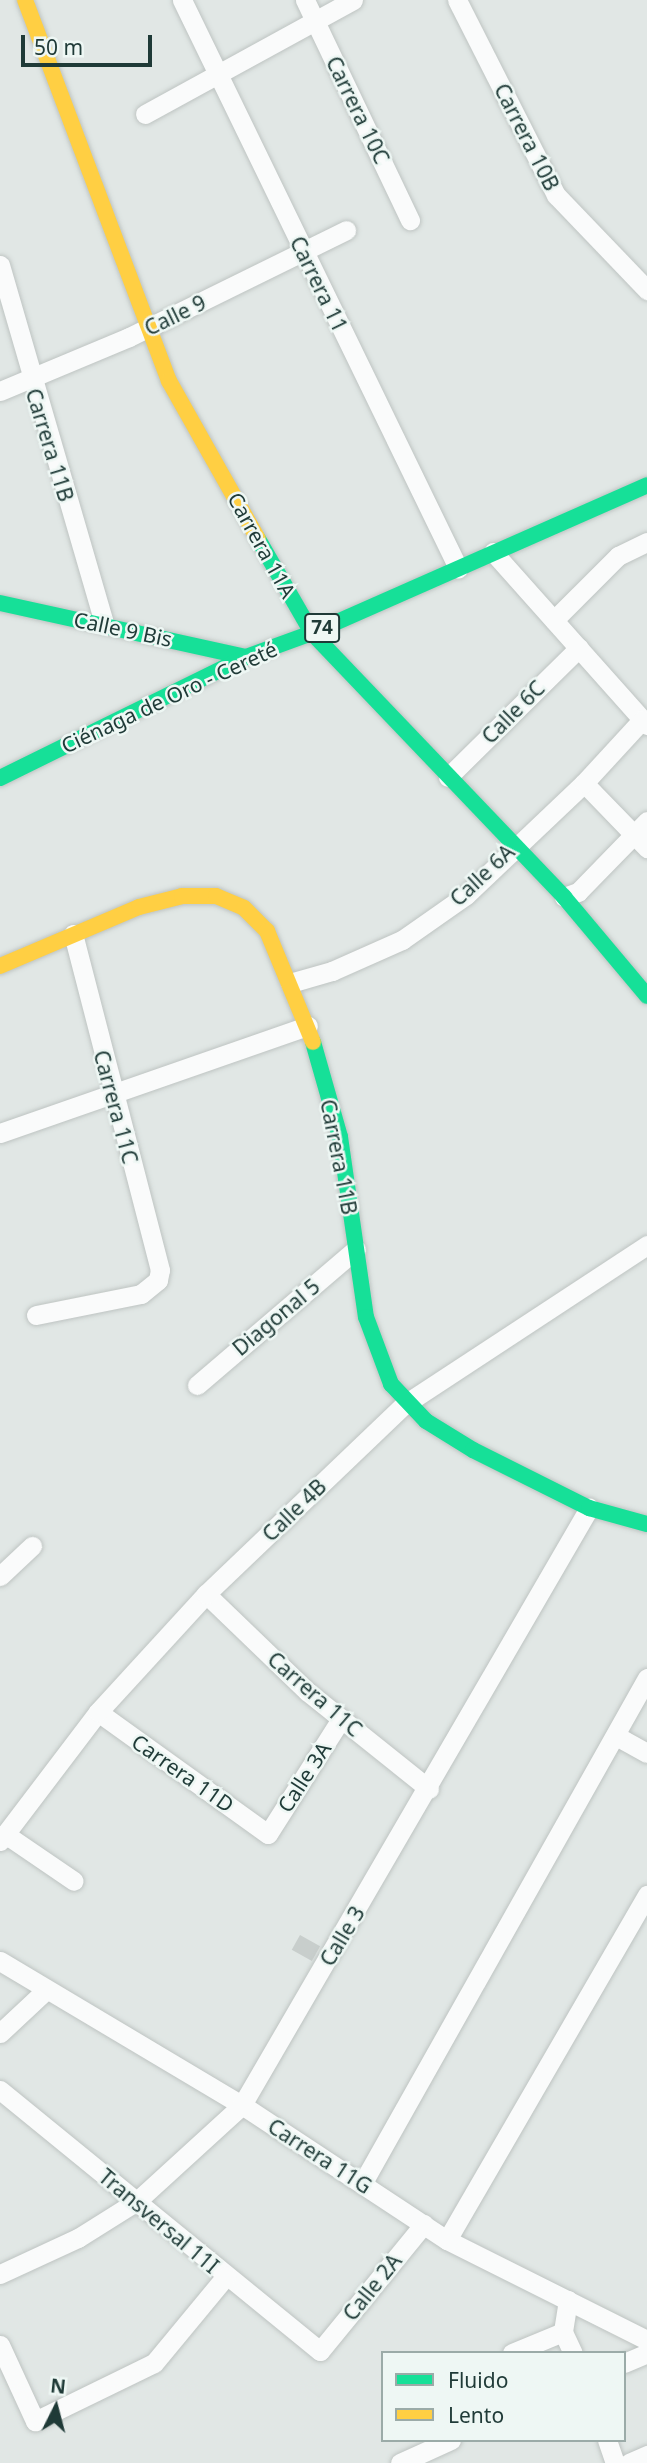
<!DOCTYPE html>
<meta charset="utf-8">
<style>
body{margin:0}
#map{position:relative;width:647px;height:2463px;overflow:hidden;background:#e1e7e5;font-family:"Noto Sans",sans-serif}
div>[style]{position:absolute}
.building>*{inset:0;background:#c8cecc;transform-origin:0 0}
.roads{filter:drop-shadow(0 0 2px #bec4c2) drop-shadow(0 0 2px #bec4c2)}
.street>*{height:19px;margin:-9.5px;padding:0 9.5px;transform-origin:9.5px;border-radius:9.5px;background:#fafbfb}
.fast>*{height:16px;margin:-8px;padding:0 8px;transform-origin:8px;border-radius:8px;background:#16e098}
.slow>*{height:16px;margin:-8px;padding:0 8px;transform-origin:8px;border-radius:8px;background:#ffcf43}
span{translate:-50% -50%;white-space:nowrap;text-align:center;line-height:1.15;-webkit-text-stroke:5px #eef7f4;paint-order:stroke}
.shield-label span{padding:2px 5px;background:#eef7f4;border:2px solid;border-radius:5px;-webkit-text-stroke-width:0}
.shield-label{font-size:19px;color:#1f3a37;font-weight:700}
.street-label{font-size:21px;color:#1f3a37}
.legend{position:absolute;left:381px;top:2351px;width:245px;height:91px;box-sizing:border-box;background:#eef7f4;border:2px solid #9baba8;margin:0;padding:9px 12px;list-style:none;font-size:21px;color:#1f3a37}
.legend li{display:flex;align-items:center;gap:14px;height:35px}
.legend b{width:35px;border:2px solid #9baba8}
.north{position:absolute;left:21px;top:2372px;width:70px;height:70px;-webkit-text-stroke:5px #eef7f4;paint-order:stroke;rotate:6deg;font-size:19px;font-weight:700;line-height:28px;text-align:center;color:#1f3a37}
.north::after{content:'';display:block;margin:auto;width:24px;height:32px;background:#1f3a37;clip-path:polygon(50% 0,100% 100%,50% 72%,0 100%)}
.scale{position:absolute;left:21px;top:35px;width:131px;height:32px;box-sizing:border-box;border:4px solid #1f3a37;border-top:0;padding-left:9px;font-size:21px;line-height:24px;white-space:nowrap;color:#1f3a37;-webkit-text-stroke:5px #eef7f4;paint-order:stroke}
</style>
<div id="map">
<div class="building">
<div style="left:300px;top:1935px;width:23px;height:17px;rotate:29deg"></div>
</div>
<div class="roads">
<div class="street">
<div style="left:182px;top:0;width:632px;rotate:64.08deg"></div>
<div style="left:305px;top:0;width:244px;rotate:64.5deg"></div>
<div style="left:457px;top:0;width:219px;rotate:63.1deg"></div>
<div style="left:556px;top:195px;width:132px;rotate:46.2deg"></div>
<div style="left:145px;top:114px;width:237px;rotate:-28.7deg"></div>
<div style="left:0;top:265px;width:374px;rotate:73.8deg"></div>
<div style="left:0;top:391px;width:140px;rotate:-22.7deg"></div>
<div style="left:129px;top:337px;width:242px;rotate:-26.2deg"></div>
<div style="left:493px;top:552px;width:232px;rotate:48.3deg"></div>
<div style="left:554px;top:620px;width:91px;rotate:-45deg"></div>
<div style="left:618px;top:556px;width:32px;rotate:-26deg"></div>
<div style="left:448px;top:777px;width:184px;rotate:-44.6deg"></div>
<div style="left:584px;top:783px;width:91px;rotate:45.9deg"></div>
<div style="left:564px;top:897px;width:15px;rotate:-20deg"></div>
<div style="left:578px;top:892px;width:99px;rotate:-45.8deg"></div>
<div style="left:290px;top:983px;width:44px;rotate:-15.9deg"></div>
<div style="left:332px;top:971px;width:77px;rotate:-23.9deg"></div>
<div style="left:402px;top:940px;width:78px;rotate:-35.1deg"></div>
<div style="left:466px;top:895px;width:163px;rotate:-43.5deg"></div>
<div style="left:584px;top:783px;width:86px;rotate:-47.4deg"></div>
<div style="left:0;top:1133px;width:326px;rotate:-19.2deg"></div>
<div style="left:36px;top:1315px;width:107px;rotate:-11.3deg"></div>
<div style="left:141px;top:1294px;width:22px;rotate:-39deg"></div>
<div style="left:158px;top:1280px;width:10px;rotate:-79deg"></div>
<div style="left:160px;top:1270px;width:347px;rotate:-104.5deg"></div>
<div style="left:197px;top:1385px;width:209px;rotate:-40.5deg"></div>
<div style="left:0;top:1576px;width:44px;rotate:-43.2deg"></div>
<div style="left:206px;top:1594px;width:141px;rotate:43.9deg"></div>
<div style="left:308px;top:1692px;width:155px;rotate:38.7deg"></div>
<div style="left:98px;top:1712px;width:209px;rotate:35.7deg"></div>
<div style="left:268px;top:1834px;width:136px;rotate:-57.6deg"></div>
<div style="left:618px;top:1737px;width:33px;rotate:29deg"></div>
<div style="left:5px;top:1834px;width:83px;rotate:34.3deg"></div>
<div style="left:0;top:1841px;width:162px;rotate:-52.8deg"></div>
<div style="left:98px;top:1712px;width:160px;rotate:-47.5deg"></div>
<div style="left:206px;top:1594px;width:275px;rotate:-43.7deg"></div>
<div style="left:405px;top:1404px;width:290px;rotate:-33.3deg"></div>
<div style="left:0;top:1961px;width:282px;rotate:30.8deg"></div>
<div style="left:242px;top:2105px;width:245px;rotate:33.4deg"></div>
<div style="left:447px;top:2240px;width:224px;rotate:26.6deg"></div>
<div style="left:0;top:2033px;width:63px;rotate:-43.1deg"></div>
<div style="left:0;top:2090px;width:413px;rotate:39.2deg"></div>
<div style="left:320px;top:2351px;width:164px;rotate:-50.7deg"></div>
<div style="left:362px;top:2184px;width:581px;rotate:-60.61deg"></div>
<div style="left:447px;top:2240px;width:399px;rotate:-59.9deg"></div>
<div style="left:0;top:2274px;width:86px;rotate:-24.8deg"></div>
<div style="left:78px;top:2238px;width:70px;rotate:-32.1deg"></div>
<div style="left:137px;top:2201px;width:142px;rotate:-42.4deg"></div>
<div style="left:242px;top:2105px;width:691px;rotate:-59.83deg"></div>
<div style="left:568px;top:2300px;width:32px;rotate:99deg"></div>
<div style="left:563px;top:2332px;width:23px;rotate:65deg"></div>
<div style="left:0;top:2345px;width:84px;rotate:65.3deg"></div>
<div style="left:35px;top:2421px;width:132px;rotate:-26deg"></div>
<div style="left:154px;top:2363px;width:113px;rotate:-50.4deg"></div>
<div style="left:512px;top:2353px;width:55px;rotate:-22.4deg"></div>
<div style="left:624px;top:2363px;width:25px;rotate:-23deg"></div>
<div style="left:607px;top:2440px;width:24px;rotate:71deg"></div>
<div style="left:400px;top:2463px;width:56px;rotate:-24.3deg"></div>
<div style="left:629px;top:2463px;width:20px;rotate:-24deg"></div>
</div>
<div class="fast">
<div style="left:258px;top:539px;width:108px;rotate:60.1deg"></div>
<div style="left:312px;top:633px;width:365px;rotate:46.3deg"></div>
<div style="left:564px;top:897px;width:129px;rotate:50deg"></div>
<div style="left:0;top:603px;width:252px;rotate:12.4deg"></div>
<div style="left:0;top:778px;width:274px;rotate:-26.2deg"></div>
<div style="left:246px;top:657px;width:70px;rotate:-20deg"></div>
<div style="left:312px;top:633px;width:366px;rotate:-23.8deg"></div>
<div style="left:313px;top:1042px;width:99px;rotate:74.1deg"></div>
<div style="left:340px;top:1137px;width:182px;rotate:81.8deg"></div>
<div style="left:366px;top:1317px;width:72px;rotate:69.5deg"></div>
<div style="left:391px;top:1384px;width:51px;rotate:46.6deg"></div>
<div style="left:426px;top:1421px;width:55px;rotate:31.7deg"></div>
<div style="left:473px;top:1450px;width:130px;rotate:26.6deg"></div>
<div style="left:589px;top:1508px;width:60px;rotate:15.4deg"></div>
</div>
<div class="slow">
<div style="left:25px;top:0;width:407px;rotate:69.3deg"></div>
<div style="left:169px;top:381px;width:181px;rotate:60.6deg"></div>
<div style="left:0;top:966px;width:151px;rotate:-23deg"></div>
<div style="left:139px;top:907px;width:44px;rotate:-14.3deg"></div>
<div style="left:182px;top:896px;width:34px"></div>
<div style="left:216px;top:896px;width:30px;rotate:23deg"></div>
<div style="left:244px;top:908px;width:33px;rotate:45deg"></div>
<div style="left:267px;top:931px;width:120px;rotate:67.5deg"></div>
</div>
</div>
<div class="shield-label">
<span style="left:322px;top:628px">74</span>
</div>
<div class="street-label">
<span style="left:358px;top:110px;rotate:64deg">Carrera 10C</span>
<span style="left:527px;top:137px;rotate:63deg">Carrera 10B</span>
<span style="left:319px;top:284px;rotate:64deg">Carrera 11</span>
<span style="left:175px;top:315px;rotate:-26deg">Calle 9</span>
<span style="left:50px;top:445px;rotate:73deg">Carrera 11B</span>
<span style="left:262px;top:545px;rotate:61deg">Carrera 11A</span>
<span style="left:123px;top:629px;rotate:12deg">Calle 9 Bis</span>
<span style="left:169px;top:697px;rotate:-25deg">Ciénaga de Oro - Cereté</span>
<span style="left:513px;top:712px;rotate:-45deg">Calle 6C</span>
<span style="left:482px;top:875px;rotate:-43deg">Calle 6A</span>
<span style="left:116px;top:1107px;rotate:75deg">Carrera 11C</span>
<span style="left:339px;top:1157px;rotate:79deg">Carrera 11B</span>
<span style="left:276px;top:1317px;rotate:-40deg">Diagonal 5</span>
<span style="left:294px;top:1510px;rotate:-44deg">Calle 4B</span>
<span style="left:315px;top:1694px;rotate:41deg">Carrera 11C</span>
<span style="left:183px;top:1773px;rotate:35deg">Carrera 11D</span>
<span style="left:304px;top:1777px;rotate:-57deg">Calle 3A</span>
<span style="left:342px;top:1936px;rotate:-59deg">Calle 3</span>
<span style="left:320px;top:2156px;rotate:33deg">Carrera 11G</span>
<span style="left:159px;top:2221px;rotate:40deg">Transversal 11I</span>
<span style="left:372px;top:2287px;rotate:-51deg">Calle 2A</span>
</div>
<ul class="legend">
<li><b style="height:9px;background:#16e098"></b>Fluido</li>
<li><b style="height:9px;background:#ffcf43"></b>Lento</li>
</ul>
<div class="north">N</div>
<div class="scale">50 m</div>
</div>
